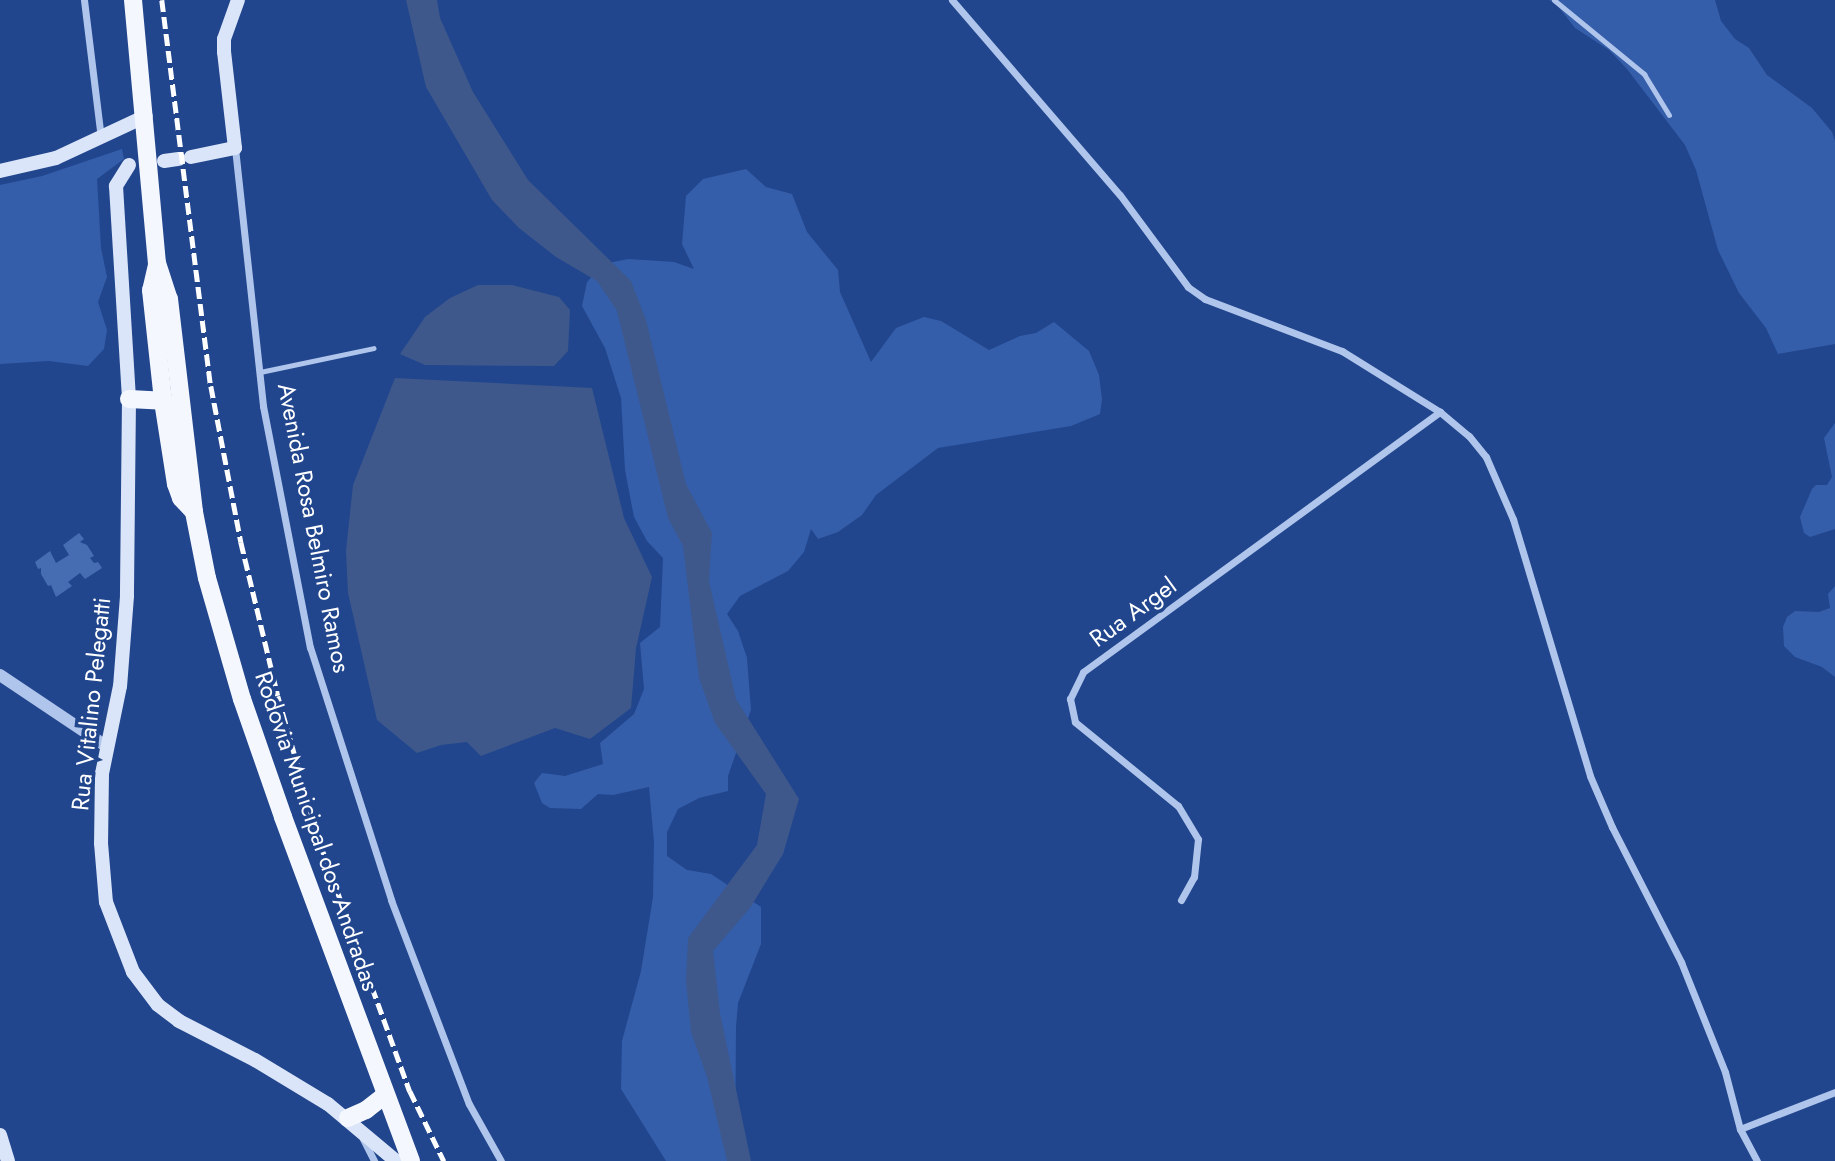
<!DOCTYPE html>
<style>
body{margin:0}
#map{position:relative;width:1835px;height:1161px;overflow:hidden;background:#21468d;font-family:Jost,sans-serif}
div>[style]{position:absolute}
.green>*{inset:0;background:#355eaa}
.water>*{inset:0;background:#3e588c}
.building>*{inset:0;background:#466cb2}
.service>*{height:5px;margin:-2.5px;padding:0 2.5px;transform-origin:2.5px;border-radius:2.5px;background:#afc5ec}
.minor>*{height:7px;margin:-3.5px;padding:0 3.5px;transform-origin:3.5px;border-radius:3.5px;background:#afc5ec}
.tertiary>*{height:12px;margin:-6px;padding:0 6px;transform-origin:6px;border-radius:6px;background:#afc5ec}
.secondary>*{height:14px;margin:-7px;padding:0 7px;transform-origin:7px;border-radius:7px;background:#dbe5f9}
.primary>*{height:18px;margin:-9px;padding:0 9px;transform-origin:9px;border-radius:9px;background:#f4f7fe}
.rail>*{height:4.5px;margin-top:-2.25px;transform-origin:0;background:repeating-linear-gradient(90deg,#fff 0 12px,transparent 0 17px)}
span{translate:-50% -50%;white-space:nowrap;text-align:center;line-height:1.15;-webkit-text-stroke:7px #21468d;paint-order:stroke}
.street-label{font-size:24px;color:#fff}
</style>
<div id="map">
<div class="green">
<div style="clip-path:polygon(1549px 0,1715px 0,1721px 21px,1735px 39px,1749px 48px,1767px 75px,1812px 108px,1832px 132px,1835px 141px,1835px 344px,1778px 354px,1766px 328px,1739px 293px,1718px 250px,1696px 170px,1685px 145px,1627px 69px,1609px 50px,1575px 28px,1557px 5px)"></div>
<div style="clip-path:polygon(122px 149px,124px 159px,97px 179px,101px 248px,107px 277px,98px 302px,107px 330px,104px 349px,88px 366px,49px 361px,0 364px,0 185px,42px 176px)"></div>
<div style="clip-path:polygon(746px 169px,766px 187px,792px 194px,807px 232px,838px 270px,840px 292px,871px 362px,896px 328px,924px 317px,941px 321px,989px 350px,1020px 336px,1036px 333px,1054px 322px,1089px 351px,1099px 375px,1102px 399px,1100px 414px,1071px 426px,938px 448px,876px 495px,862px 515px,838px 532px,818px 539px,811px 529px,804px 552px,788px 571px,740px 596px,727px 614px,738px 631px,747px 658px,751px 710px,728px 776px,728px 791px,699px 798px,678px 809px,667px 832px,667px 856px,687px 870px,711px 874px,761px 907px,761px 944px,738px 1003px,736px 1027px,735px 1161px,666px 1161px,621px 1089px,622px 1041px,641px 971px,653px 897px,654px 842px,649px 787px,613px 795px,598px 794px,581px 809px,550px 808px,542px 803px,534px 783px,542px 773px,565px 776px,603px 764px,600px 743px,634px 714px,644px 689px,640px 643px,660px 627px,663px 558px,647px 541px,634px 517px,625px 470px,621px 398px,605px 348px,582px 306px,587px 282px,604px 264px,628px 259px,674px 262px,694px 269px,682px 244px,686px 196px,703px 179px)"></div>
<div style="clip-path:polygon(1835px 423px,1835px 529px,1810px 537px,1804px 533px,1800px 517px,1812px 489px,1816px 485px,1827px 485px,1832px 477px,1824px 438px)"></div>
<div style="clip-path:polygon(1835px 586px,1835px 677px,1822px 667px,1795px 657px,1784px 646px,1783px 627px,1787px 617px,1795px 611px,1819px 612px,1830px 608px,1828px 594px)"></div>
</div>
<div class="water">
<div style="clip-path:polygon(406px 0,437px 0,440px 18px,473px 92px,528px 180px,631px 281px,646px 320px,686px 484px,712px 533px,709px 581px,736px 699px,799px 799px,783px 854px,750px 908px,713px 951px,720px 1013px,751px 1161px,727px 1161px,707px 1077px,691px 1032px,686px 981px,688px 938px,757px 845px,766px 794px,715px 723px,699px 678px,683px 546px,668px 518px,617px 311px,597px 281px,556px 257px,519px 228px,492px 200px,426px 87px)"></div>
<div style="clip-path:polygon(478px 285px,512px 285px,559px 297px,570px 310px,568px 351px,554px 366px,425px 365px,400px 354px,425px 317px,450px 298px)"></div>
<div style="clip-path:polygon(395px 378px,592px 388px,624px 518px,652px 577px,636px 648px,631px 708px,590px 739px,555px 728px,481px 756px,467px 742px,441px 745px,417px 753px,377px 720px,348px 593px,346px 551px,353px 485px)"></div>
</div>
<div class="building">
<div style="clip-path:polygon(79px 533px,84px 539px,80px 542px,87px 545px,94px 556px,90px 558px,94px 563px,98px 562px,102px 568px,85px 579px,80px 573px,68px 582px,72px 586px,56px 597px,51px 585px,48px 586px,41px 574px,41px 568px,38px 569px,35px 562px,50px 551px,56px 563px,69px 555px,63px 545px)"></div>
</div>
<div class="service">
<div style="left:1554px;top:0;width:117px;rotate:39.4deg"></div>
<div style="left:1644px;top:74px;width:48px;rotate:58.6deg"></div>
<div style="left:260px;top:372px;width:116px;rotate:-11.9deg"></div>
</div>
<div class="minor">
<div style="left:84px;top:0;width:139px;rotate:83deg"></div>
<div style="left:952px;top:0;width:257px;rotate:49.3deg"></div>
<div style="left:1120px;top:195px;width:114px;rotate:53.5deg"></div>
<div style="left:1188px;top:287px;width:21px;rotate:35deg"></div>
<div style="left:1205px;top:299px;width:147px;rotate:20.8deg"></div>
<div style="left:1342px;top:351px;width:115px;rotate:31.9deg"></div>
<div style="left:1440px;top:412px;width:38px;rotate:40deg"></div>
<div style="left:1469px;top:436px;width:27px;rotate:51deg"></div>
<div style="left:1486px;top:457px;width:68px;rotate:66.5deg"></div>
<div style="left:1513px;top:519px;width:268px;rotate:73.3deg"></div>
<div style="left:1590px;top:776px;width:56px;rotate:66.7deg"></div>
<div style="left:1612px;top:827px;width:152px;rotate:62.9deg"></div>
<div style="left:1681px;top:962px;width:118px;rotate:68.2deg"></div>
<div style="left:1725px;top:1072px;width:59px;rotate:75.3deg"></div>
<div style="left:1740px;top:1129px;width:36px;rotate:62deg"></div>
<div style="left:235px;top:148px;width:260px;rotate:83.8deg"></div>
<div style="left:263px;top:406px;width:246px;rotate:79deg"></div>
<div style="left:310px;top:647px;width:266px;rotate:72.2deg"></div>
<div style="left:391px;top:900px;width:218px;rotate:69.1deg"></div>
<div style="left:469px;top:1104px;width:65px;rotate:60.7deg"></div>
<div style="left:1181px;top:900px;width:26px;rotate:-61deg"></div>
<div style="left:1194px;top:877px;width:38px;rotate:-84deg"></div>
<div style="left:1198px;top:839px;width:39px;rotate:-121deg"></div>
<div style="left:1178px;top:806px;width:133px;rotate:-140.8deg"></div>
<div style="left:1075px;top:722px;width:24px;rotate:-102deg"></div>
<div style="left:1070px;top:699px;width:30px;rotate:-64deg"></div>
<div style="left:1083px;top:672px;width:442px;rotate:-36.1deg"></div>
<div style="left:1740px;top:1129px;width:102px;rotate:-21.3deg"></div>
<div style="left:363px;top:1139px;width:25px;rotate:63deg"></div>
</div>
<div class="tertiary">
<div style="left:0;top:675px;width:128px;rotate:33.8deg"></div>
</div>
<div class="secondary">
<div style="left:191px;top:157px;width:45px;rotate:-11.6deg"></div>
<div style="left:235px;top:148px;width:97px;rotate:-96.5deg"></div>
<div style="left:224px;top:52px;width:13px;rotate:-90deg"></div>
<div style="left:224px;top:39px;width:41px;rotate:-70.3deg"></div>
<div style="left:164px;top:161px;width:15px;rotate:-8deg"></div>
<div style="left:129px;top:165px;width:25px;rotate:122deg"></div>
<div style="left:116px;top:186px;width:213px;rotate:86.5deg"></div>
<div style="left:129px;top:399px;width:197px;rotate:90.6deg"></div>
<div style="left:127px;top:596px;width:90px;rotate:94.4deg"></div>
<div style="left:120px;top:686px;width:90px;rotate:101.6deg"></div>
<div style="left:102px;top:774px;width:69px;rotate:90.8deg"></div>
<div style="left:101px;top:843px;width:59px;rotate:85.2deg"></div>
<div style="left:106px;top:902px;width:75px;rotate:68.9deg"></div>
<div style="left:133px;top:972px;width:41px;rotate:52.9deg"></div>
<div style="left:158px;top:1005px;width:26px;rotate:37deg"></div>
<div style="left:179px;top:1021px;width:85px;rotate:27.2deg"></div>
<div style="left:255px;top:1060px;width:85px;rotate:31.1deg"></div>
<div style="left:328px;top:1104px;width:89px;rotate:40deg"></div>
<div style="left:0;top:171px;width:57px;rotate:-13.1deg"></div>
<div style="left:56px;top:158px;width:99px;rotate:-25deg"></div>
<div style="left:0;top:1135px;width:27px;rotate:73deg"></div>
</div>
<div class="primary">
<div style="left:133px;top:0;width:264px;rotate:84.8deg"></div>
<div style="left:157px;top:263px;width:38px;rotate:72deg"></div>
<div style="left:169px;top:299px;width:214px;rotate:83.3deg"></div>
<div style="left:194px;top:512px;width:67px;rotate:78.9deg"></div>
<div style="left:207px;top:578px;width:126px;rotate:73.9deg"></div>
<div style="left:242px;top:699px;width:125px;rotate:70.8deg"></div>
<div style="left:283px;top:817px;width:367px;rotate:69.6deg"></div>
<div style="left:157px;top:265px;width:26px;rotate:103deg"></div>
<div style="left:151px;top:290px;width:112px;rotate:83.8deg"></div>
<div style="left:163px;top:401px;width:84px;rotate:81.1deg"></div>
<div style="left:176px;top:484px;width:15px;rotate:70deg"></div>
<div style="left:181px;top:498px;width:19px;rotate:47deg"></div>
<div style="left:129px;top:399px;width:34px;rotate:3deg"></div>
<div style="left:163px;top:401px;width:9px;rotate:32deg"></div>
<div style="left:348px;top:1118px;width:20px;rotate:-24deg"></div>
<div style="left:366px;top:1110px;width:24px;rotate:-38deg"></div>
</div>
<div class="rail">
<div style="left:162px;top:0;width:389px;rotate:82.8deg"></div>
<div style="left:211px;top:386px;width:159px;rotate:79.1deg"></div>
<div style="left:241px;top:542px;width:158px;rotate:76.5deg"></div>
<div style="left:278px;top:696px;width:153px;rotate:74.1deg"></div>
<div style="left:320px;top:843px;width:264px;rotate:70.1deg"></div>
<div style="left:410px;top:1091px;width:78px;rotate:64.1deg"></div>
</div>
<div class="street-label">
<span style="left:314px;top:528px;rotate:79deg">Avenida Rosa Belmiro Ramos</span>
<span style="left:1133px;top:612px;rotate:-36deg">Rua Argel</span>
<span style="left:91px;top:704px;rotate:-84deg">Rua Vitalino Pelegatti</span>
<span style="left:317px;top:831px;rotate:71deg">Rodovia Municipal dos Andradas</span>
</div>
</div>
